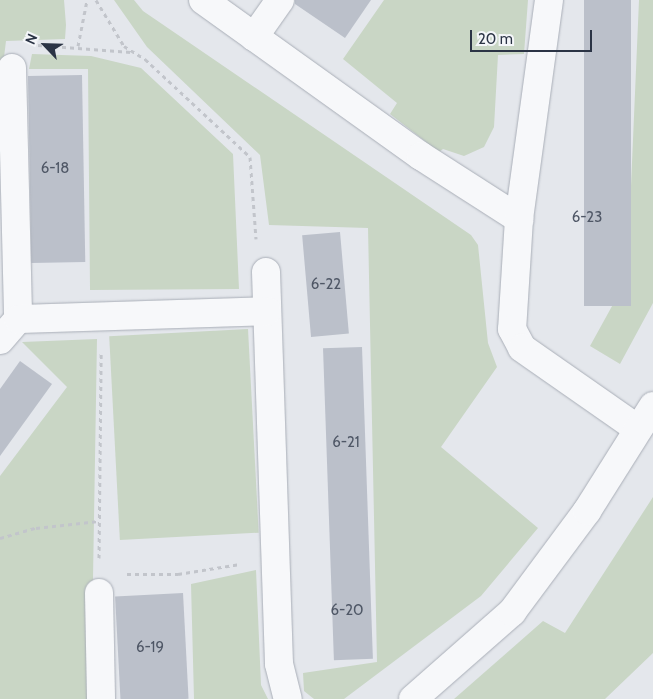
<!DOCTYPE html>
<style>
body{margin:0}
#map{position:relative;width:653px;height:699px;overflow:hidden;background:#e4e7ec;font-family:Cabin,sans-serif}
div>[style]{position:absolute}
.green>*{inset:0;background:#c9d6c5;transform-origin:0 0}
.building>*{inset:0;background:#bbc0ca;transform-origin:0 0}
.path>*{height:3px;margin-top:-1.5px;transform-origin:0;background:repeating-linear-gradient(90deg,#c2c5cb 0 4px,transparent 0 8px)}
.roads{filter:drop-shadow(0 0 1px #a9aeb7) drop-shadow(0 0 1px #a9aeb7)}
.minor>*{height:28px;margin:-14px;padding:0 14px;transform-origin:14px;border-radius:14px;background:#f7f8fa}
span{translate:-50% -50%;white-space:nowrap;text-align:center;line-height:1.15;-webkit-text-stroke:5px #f4f6f9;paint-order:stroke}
.number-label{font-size:15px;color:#4f5766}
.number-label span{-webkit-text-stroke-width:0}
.north{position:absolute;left:20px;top:20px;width:50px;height:50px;-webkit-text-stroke:4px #f4f6f9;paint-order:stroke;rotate:294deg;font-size:14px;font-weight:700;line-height:20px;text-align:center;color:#2b3445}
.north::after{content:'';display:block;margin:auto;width:18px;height:22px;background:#2b3445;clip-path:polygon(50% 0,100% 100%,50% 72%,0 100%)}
.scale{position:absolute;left:470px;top:30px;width:122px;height:22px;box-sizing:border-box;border:2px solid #2b3445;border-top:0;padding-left:6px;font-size:15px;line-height:18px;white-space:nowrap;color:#2b3445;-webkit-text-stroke:4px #f4f6f9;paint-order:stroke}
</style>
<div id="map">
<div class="green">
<div style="clip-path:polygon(0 0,64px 0,66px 25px,65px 39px,6px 41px,0 90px)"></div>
<div style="clip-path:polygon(114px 0,134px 0,143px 11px,471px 235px,478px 245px,488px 343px,497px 367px,441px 447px,538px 528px,481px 596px,344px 699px,314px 699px,304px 691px,303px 673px,377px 662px,368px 228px,269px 225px,260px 155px,147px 47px)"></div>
<div style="clip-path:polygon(384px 0,528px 0,524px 54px,498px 55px,494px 127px,484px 147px,464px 156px,443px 149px,439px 152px,390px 114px,397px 103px,343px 59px)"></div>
<div style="clip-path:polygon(639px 0,653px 0,653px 303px,620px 364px,590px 346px,627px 279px)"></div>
<div style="clip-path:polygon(32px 54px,91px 56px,141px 68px,233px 154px,239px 289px,90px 290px,88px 69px,29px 69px)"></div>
<div style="left:248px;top:329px;width:204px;height:139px;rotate:87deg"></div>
<div style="clip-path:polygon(97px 339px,91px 699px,0 699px,0 476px,67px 387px,22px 342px)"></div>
<div style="clip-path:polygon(653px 497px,653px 653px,605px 699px,454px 699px,543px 621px,565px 633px)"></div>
<div style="clip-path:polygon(256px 570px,261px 685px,268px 699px,194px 699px,191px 584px)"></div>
</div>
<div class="building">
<div style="clip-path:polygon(295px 0,371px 0,345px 38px,295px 4px)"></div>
<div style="left:584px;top:0;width:47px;height:306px"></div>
<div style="left:82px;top:75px;width:187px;height:54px;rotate:89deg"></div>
<div style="left:340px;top:232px;width:102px;height:38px;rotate:85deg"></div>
<div style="left:362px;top:347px;width:312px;height:39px;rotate:88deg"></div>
<div style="clip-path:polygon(20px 361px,52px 384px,0 456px,0 389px)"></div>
<div style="left:183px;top:593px;width:106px;height:68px;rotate:87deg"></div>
</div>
<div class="path">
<div style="left:96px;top:0;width:54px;rotate:58.7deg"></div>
<div style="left:124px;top:46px;width:25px;rotate:32deg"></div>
<div style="left:145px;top:59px;width:144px;rotate:43deg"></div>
<div style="left:250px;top:157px;width:82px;rotate:85.8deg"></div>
<div style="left:38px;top:45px;width:93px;rotate:4.3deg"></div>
<div style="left:78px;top:46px;width:47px;rotate:-78.9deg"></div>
<div style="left:0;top:538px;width:37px;rotate:-16deg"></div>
<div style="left:36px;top:528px;width:63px;rotate:-6.3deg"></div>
<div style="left:99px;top:558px;width:207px;rotate:-89.4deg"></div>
<div style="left:127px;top:574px;width:51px"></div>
<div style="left:178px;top:574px;width:63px;rotate:-9.2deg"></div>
</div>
<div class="roads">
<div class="minor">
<div style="left:203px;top:0;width:268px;rotate:35.6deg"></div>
<div style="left:421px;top:156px;width:117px;rotate:32.7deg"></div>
<div style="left:549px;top:0;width:221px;rotate:97.8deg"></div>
<div style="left:519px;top:219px;width:110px;rotate:93.6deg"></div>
<div style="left:512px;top:329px;width:21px;rotate:62deg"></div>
<div style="left:522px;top:348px;width:141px;rotate:34.9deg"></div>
<div style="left:254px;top:37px;width:45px;rotate:-54.9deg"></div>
<div style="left:12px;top:68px;width:251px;rotate:88.6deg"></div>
<div style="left:266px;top:272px;width:392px;rotate:88.1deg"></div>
<div style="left:279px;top:664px;width:36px;rotate:76deg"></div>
<div style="left:0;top:340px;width:28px;rotate:-49deg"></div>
<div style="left:18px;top:319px;width:249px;rotate:-1.8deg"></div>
<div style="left:99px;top:593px;width:106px;rotate:88.9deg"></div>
<div style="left:413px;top:699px;width:132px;rotate:-41.3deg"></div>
<div style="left:512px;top:612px;width:126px;rotate:-53.4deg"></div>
<div style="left:587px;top:511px;width:124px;rotate:-57.8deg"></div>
</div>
</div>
<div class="number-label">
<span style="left:55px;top:169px">6-18</span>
<span style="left:587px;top:218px">6-23</span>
<span style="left:326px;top:285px">6-22</span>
<span style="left:346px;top:443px">6-21</span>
<span style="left:347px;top:611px">6-20</span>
<span style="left:150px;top:648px">6-19</span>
</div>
<div class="north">N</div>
<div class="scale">20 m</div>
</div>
